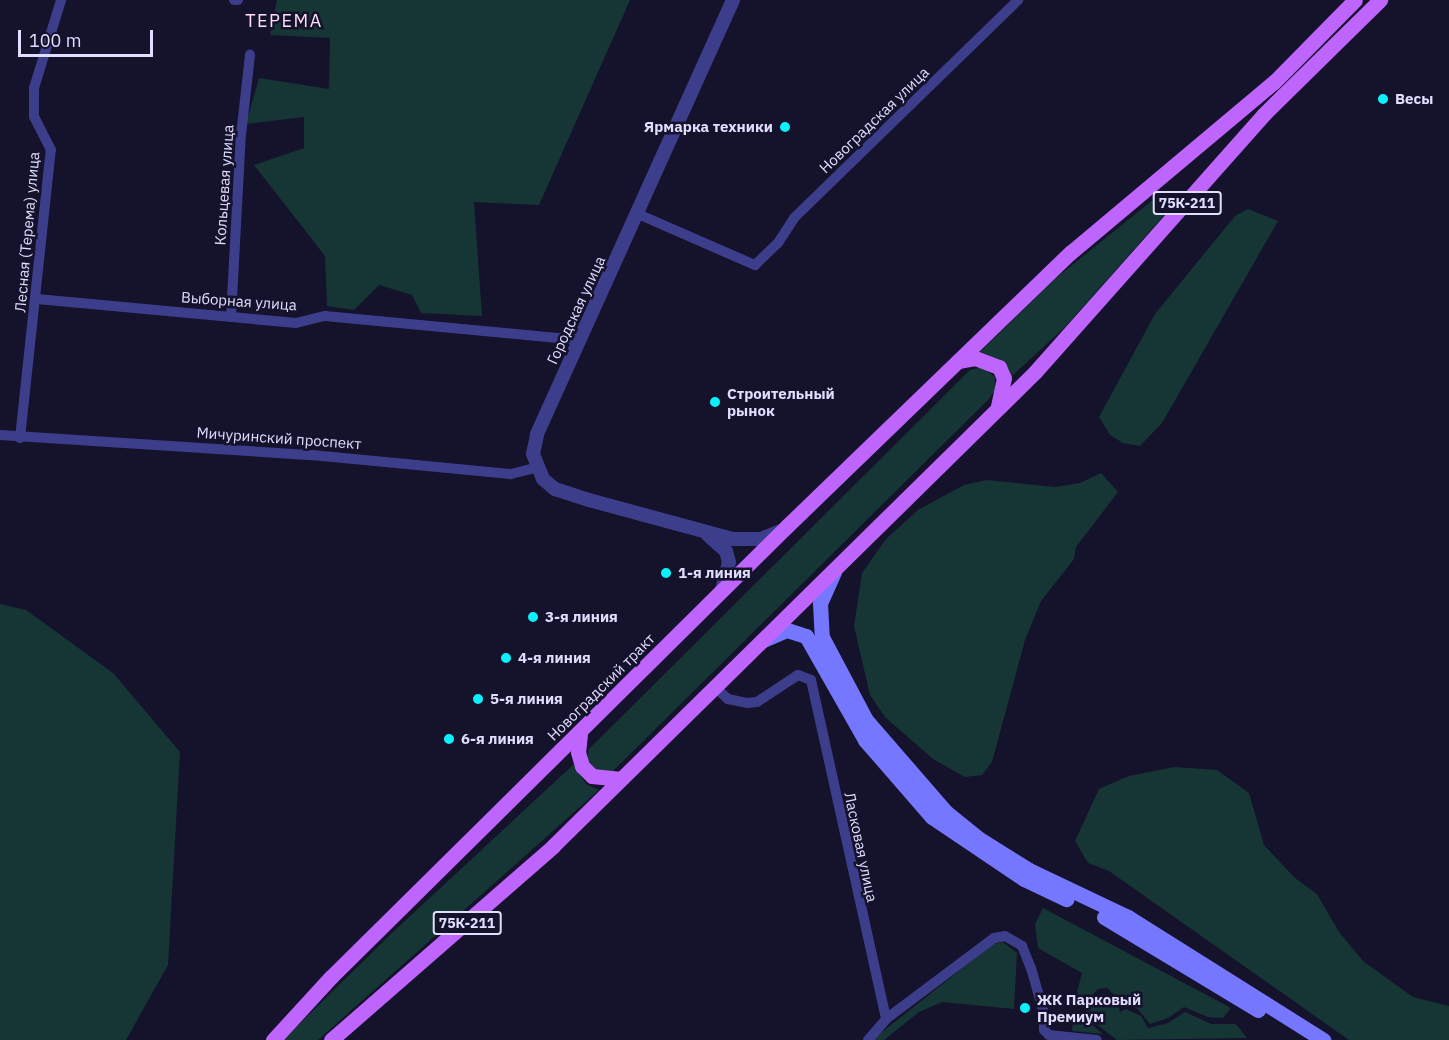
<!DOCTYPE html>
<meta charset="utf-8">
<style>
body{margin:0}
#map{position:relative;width:1449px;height:1040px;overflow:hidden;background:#15122c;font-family:"IBM Plex Sans",sans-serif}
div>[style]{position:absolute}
.green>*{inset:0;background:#153634}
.minor>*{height:10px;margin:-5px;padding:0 5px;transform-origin:5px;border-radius:5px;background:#3d3e8b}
.tertiary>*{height:14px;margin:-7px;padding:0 7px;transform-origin:7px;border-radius:7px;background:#3d3e8b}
.secondary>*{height:15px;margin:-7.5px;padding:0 7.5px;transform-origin:7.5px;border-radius:7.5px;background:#7577ff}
.primary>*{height:15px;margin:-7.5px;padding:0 7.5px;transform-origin:7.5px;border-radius:7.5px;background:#be65fe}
.dots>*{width:16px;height:16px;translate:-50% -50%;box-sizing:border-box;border:3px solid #15122c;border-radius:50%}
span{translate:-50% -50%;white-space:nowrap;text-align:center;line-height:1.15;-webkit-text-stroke:5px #15122c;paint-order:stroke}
.shield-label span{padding:2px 4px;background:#15122c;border:2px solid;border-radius:4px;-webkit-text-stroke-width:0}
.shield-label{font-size:14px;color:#e0ddff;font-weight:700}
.poi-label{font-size:15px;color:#e0ddff;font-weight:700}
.left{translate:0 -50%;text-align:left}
.right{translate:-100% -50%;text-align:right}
.street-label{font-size:15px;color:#e0ddff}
.quarter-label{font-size:18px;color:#ffdff5;letter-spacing:1.5px}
.scale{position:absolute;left:18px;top:30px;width:135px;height:27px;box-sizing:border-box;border:3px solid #e0ddff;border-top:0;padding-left:8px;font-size:18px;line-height:21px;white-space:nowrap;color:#e0ddff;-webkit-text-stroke:4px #15122c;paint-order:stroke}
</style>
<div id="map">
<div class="green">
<div style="clip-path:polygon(277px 0,630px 0,539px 205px,474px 202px,482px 316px,421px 313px,412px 295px,379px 285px,354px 310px,327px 306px,325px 256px,254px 165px,304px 148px,304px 117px,246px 124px,259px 78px,329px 89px,330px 38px,270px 35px)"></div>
<div style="clip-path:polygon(1154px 199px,1167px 212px,1065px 327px,1012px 376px,1003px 361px,980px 352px,1056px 278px)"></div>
<div style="clip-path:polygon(1248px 209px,1278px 221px,1162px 423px,1140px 446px,1123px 443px,1110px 435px,1099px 417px,1155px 314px,1235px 216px)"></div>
<div style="clip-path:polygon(982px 367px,995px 377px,995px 390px,989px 399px,611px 773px,590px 768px,587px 758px,589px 749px,970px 370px)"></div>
<div style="clip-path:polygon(1101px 473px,1118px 492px,1076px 547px,1074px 559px,1041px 601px,1025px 640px,992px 762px,982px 775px,965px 777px,933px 759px,885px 717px,870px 695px,854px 626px,862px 573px,886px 539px,918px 510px,964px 485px,987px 480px,1055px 487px,1080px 483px)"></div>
<div style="clip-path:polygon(0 604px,26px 610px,113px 673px,180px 752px,168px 965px,126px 1040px,0 1040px)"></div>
<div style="clip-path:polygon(574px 764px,586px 784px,599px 790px,318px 1040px,283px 1040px,393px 932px)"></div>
<div style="clip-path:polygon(1174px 767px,1217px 770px,1249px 793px,1264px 845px,1295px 878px,1317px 894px,1339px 932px,1363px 961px,1413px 997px,1449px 1006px,1449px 1040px,1349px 1040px,1109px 871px,1088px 863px,1075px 841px,1099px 789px,1129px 776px)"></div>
<div style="clip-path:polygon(1043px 908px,1231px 1008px,1223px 1018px,1208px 1017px,1184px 1007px,1168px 1018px,1150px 1024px,1138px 1009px,1123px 1003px,1107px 988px,1098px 989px,1086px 1002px,1079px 1003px,1077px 992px,1082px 973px,1038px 948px,1035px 924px)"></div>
<div style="clip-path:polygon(1003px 942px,1017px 953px,1014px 1009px,942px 1002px,919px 1012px,884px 1040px,872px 1040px,993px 944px)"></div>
<div style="clip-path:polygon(1103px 994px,1117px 1000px,1120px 1012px,1126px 1009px,1141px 1016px,1148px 1028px,1168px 1023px,1185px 1012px,1211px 1024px,1236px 1024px,1247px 1038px,1117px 1040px,1083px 1014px,1095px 998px)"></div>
<div style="clip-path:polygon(1074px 1013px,1090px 1023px,1103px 1034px,1072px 1031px)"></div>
</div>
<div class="minor">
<div style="left:234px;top:0;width:4px"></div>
<div style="left:638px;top:214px;width:128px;rotate:23.6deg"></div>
<div style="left:755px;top:265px;width:32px;rotate:-44deg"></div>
<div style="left:778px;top:243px;width:30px;rotate:-57deg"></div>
<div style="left:794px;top:218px;width:313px;rotate:-44.2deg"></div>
<div style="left:37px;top:299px;width:260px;rotate:5.3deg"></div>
<div style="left:296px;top:323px;width:30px;rotate:-14deg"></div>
<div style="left:325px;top:316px;width:257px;rotate:5.4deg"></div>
<div style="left:231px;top:317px;width:182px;rotate:-86.9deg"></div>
<div style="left:241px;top:135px;width:81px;rotate:-83.6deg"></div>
<div style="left:0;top:435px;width:313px;rotate:3.7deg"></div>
<div style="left:312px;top:455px;width:200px;rotate:5.5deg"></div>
<div style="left:511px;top:474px;width:25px;rotate:-14deg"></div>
<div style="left:20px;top:438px;width:290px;rotate:-83.9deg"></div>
<div style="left:51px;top:150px;width:37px;rotate:-117deg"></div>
<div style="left:34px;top:117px;width:29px;rotate:-90deg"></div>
<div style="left:34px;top:88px;width:92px;rotate:-72.9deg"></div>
<div style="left:715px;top:687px;width:18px;rotate:43deg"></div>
<div style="left:728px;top:699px;width:19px;rotate:12deg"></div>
<div style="left:747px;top:703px;width:10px;rotate:-6deg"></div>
<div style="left:757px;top:702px;width:49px;rotate:-33.4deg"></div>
<div style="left:798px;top:675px;width:14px;rotate:21deg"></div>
<div style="left:811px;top:680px;width:347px;rotate:77.5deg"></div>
<div style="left:868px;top:1040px;width:28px;rotate:-49deg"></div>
<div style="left:886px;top:1019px;width:135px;rotate:-36.9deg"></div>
<div style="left:994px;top:938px;width:11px;rotate:-10deg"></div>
<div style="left:1005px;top:936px;width:20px;rotate:30deg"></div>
<div style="left:1022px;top:946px;width:24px;rotate:68deg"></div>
<div style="left:1031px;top:968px;width:44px;rotate:74.1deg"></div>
<div style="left:1043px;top:1010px;width:20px;rotate:87deg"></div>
<div style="left:1044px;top:1030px;width:7px;rotate:45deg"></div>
<div style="left:1049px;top:1035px;width:48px;rotate:5.9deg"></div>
</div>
<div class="tertiary">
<div style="left:733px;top:0;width:477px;rotate:114.3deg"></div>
<div style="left:537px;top:435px;width:19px;rotate:102deg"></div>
<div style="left:533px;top:454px;width:27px;rotate:68deg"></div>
<div style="left:543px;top:479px;width:16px;rotate:40deg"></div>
<div style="left:555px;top:489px;width:36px;rotate:18deg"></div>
<div style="left:589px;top:500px;width:149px;rotate:15.2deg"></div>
<div style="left:733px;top:539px;width:28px"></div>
<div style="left:761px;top:539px;width:22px;rotate:-22deg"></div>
<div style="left:708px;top:535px;width:24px;rotate:42deg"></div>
<div style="left:726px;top:551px;width:11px;rotate:75deg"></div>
<div style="left:729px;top:562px;width:29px;rotate:104deg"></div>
</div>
<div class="secondary">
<div style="left:834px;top:572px;width:34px;rotate:114deg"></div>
<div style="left:820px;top:603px;width:34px;rotate:87deg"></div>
<div style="left:822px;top:637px;width:94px;rotate:62.1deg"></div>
<div style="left:866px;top:720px;width:122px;rotate:49deg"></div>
<div style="left:946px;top:812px;width:41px;rotate:39.1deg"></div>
<div style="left:978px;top:838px;width:60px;rotate:32.1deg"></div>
<div style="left:1029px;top:870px;width:110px;rotate:25.4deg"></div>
<div style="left:1128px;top:917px;width:231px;rotate:32.2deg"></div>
<div style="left:763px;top:640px;width:26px;rotate:-23deg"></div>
<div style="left:787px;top:630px;width:20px;rotate:18deg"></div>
<div style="left:806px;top:636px;width:120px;rotate:60.4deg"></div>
<div style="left:865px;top:740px;width:102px;rotate:49deg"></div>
<div style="left:932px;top:817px;width:111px;rotate:34deg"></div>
<div style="left:1024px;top:879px;width:47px;rotate:25.5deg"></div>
<div style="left:1104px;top:917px;width:180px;rotate:31.1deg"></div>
</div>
<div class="primary">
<div style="left:958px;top:361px;width:17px;rotate:-10deg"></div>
<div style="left:975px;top:358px;width:26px;rotate:21deg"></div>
<div style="left:999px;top:367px;width:12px;rotate:66deg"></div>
<div style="left:1004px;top:378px;width:29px;rotate:102deg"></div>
<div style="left:580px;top:734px;width:18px;rotate:96deg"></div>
<div style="left:578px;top:752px;width:15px;rotate:74deg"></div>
<div style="left:582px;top:766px;width:14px;rotate:45deg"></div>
<div style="left:592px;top:776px;width:29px;rotate:6deg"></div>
<div style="left:273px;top:1040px;width:86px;rotate:-47.4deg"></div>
<div style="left:331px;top:977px;width:640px;rotate:-44.68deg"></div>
<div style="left:786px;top:527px;width:395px;rotate:-44deg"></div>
<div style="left:1070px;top:253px;width:266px;rotate:-40deg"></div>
<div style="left:1274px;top:82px;width:115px;rotate:-45.4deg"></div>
<div style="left:331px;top:1040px;width:295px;rotate:-41.1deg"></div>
<div style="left:553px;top:846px;width:676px;rotate:-44.52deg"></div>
<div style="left:1035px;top:372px;width:345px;rotate:-48.4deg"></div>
<div style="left:1264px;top:114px;width:163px;rotate:-44.5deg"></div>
</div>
<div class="dots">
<div style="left:1383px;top:99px;background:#0af1fe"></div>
<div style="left:785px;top:127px;background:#0af1fe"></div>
<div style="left:715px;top:402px;background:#0af1fe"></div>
<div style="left:666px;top:573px;background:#0af1fe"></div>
<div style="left:533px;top:617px;background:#0af1fe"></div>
<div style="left:506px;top:658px;background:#0af1fe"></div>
<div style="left:478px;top:699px;background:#0af1fe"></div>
<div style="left:449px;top:739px;background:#0af1fe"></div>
<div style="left:1025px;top:1008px;background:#0af1fe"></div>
</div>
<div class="shield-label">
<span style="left:1187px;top:203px">75К-211</span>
<span style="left:467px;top:923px">75К-211</span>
</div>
<div class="poi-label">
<span class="left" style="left:1395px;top:99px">Весы</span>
<span class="right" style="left:773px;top:127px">Ярмарка техники</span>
<span class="left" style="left:727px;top:402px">Строительный<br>рынок</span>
<span class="left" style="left:678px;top:573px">1-я линия</span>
<span class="left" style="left:545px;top:617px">3-я линия</span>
<span class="left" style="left:518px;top:658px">4-я линия</span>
<span class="left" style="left:490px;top:699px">5-я линия</span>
<span class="left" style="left:461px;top:739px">6-я линия</span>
<span class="left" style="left:1037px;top:1008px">ЖК Парковый<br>Премиум</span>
</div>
<div class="street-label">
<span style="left:874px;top:120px;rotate:-44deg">Новоградская улица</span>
<span style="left:224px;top:185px;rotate:-86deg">Кольцевая улица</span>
<span style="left:27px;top:232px;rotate:-85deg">Лесная (Терема) улица</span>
<span style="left:239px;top:301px;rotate:4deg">Выборная улица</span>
<span style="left:576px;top:310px;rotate:-65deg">Городская улица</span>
<span style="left:279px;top:438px;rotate:4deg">Мичуринский проспект</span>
<span style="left:601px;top:687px;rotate:-45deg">Новоградский тракт</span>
<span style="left:861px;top:847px;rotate:78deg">Ласковая улица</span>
</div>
<div class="quarter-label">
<span style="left:284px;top:21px">ТЕРЕМА</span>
</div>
<div class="scale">100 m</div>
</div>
